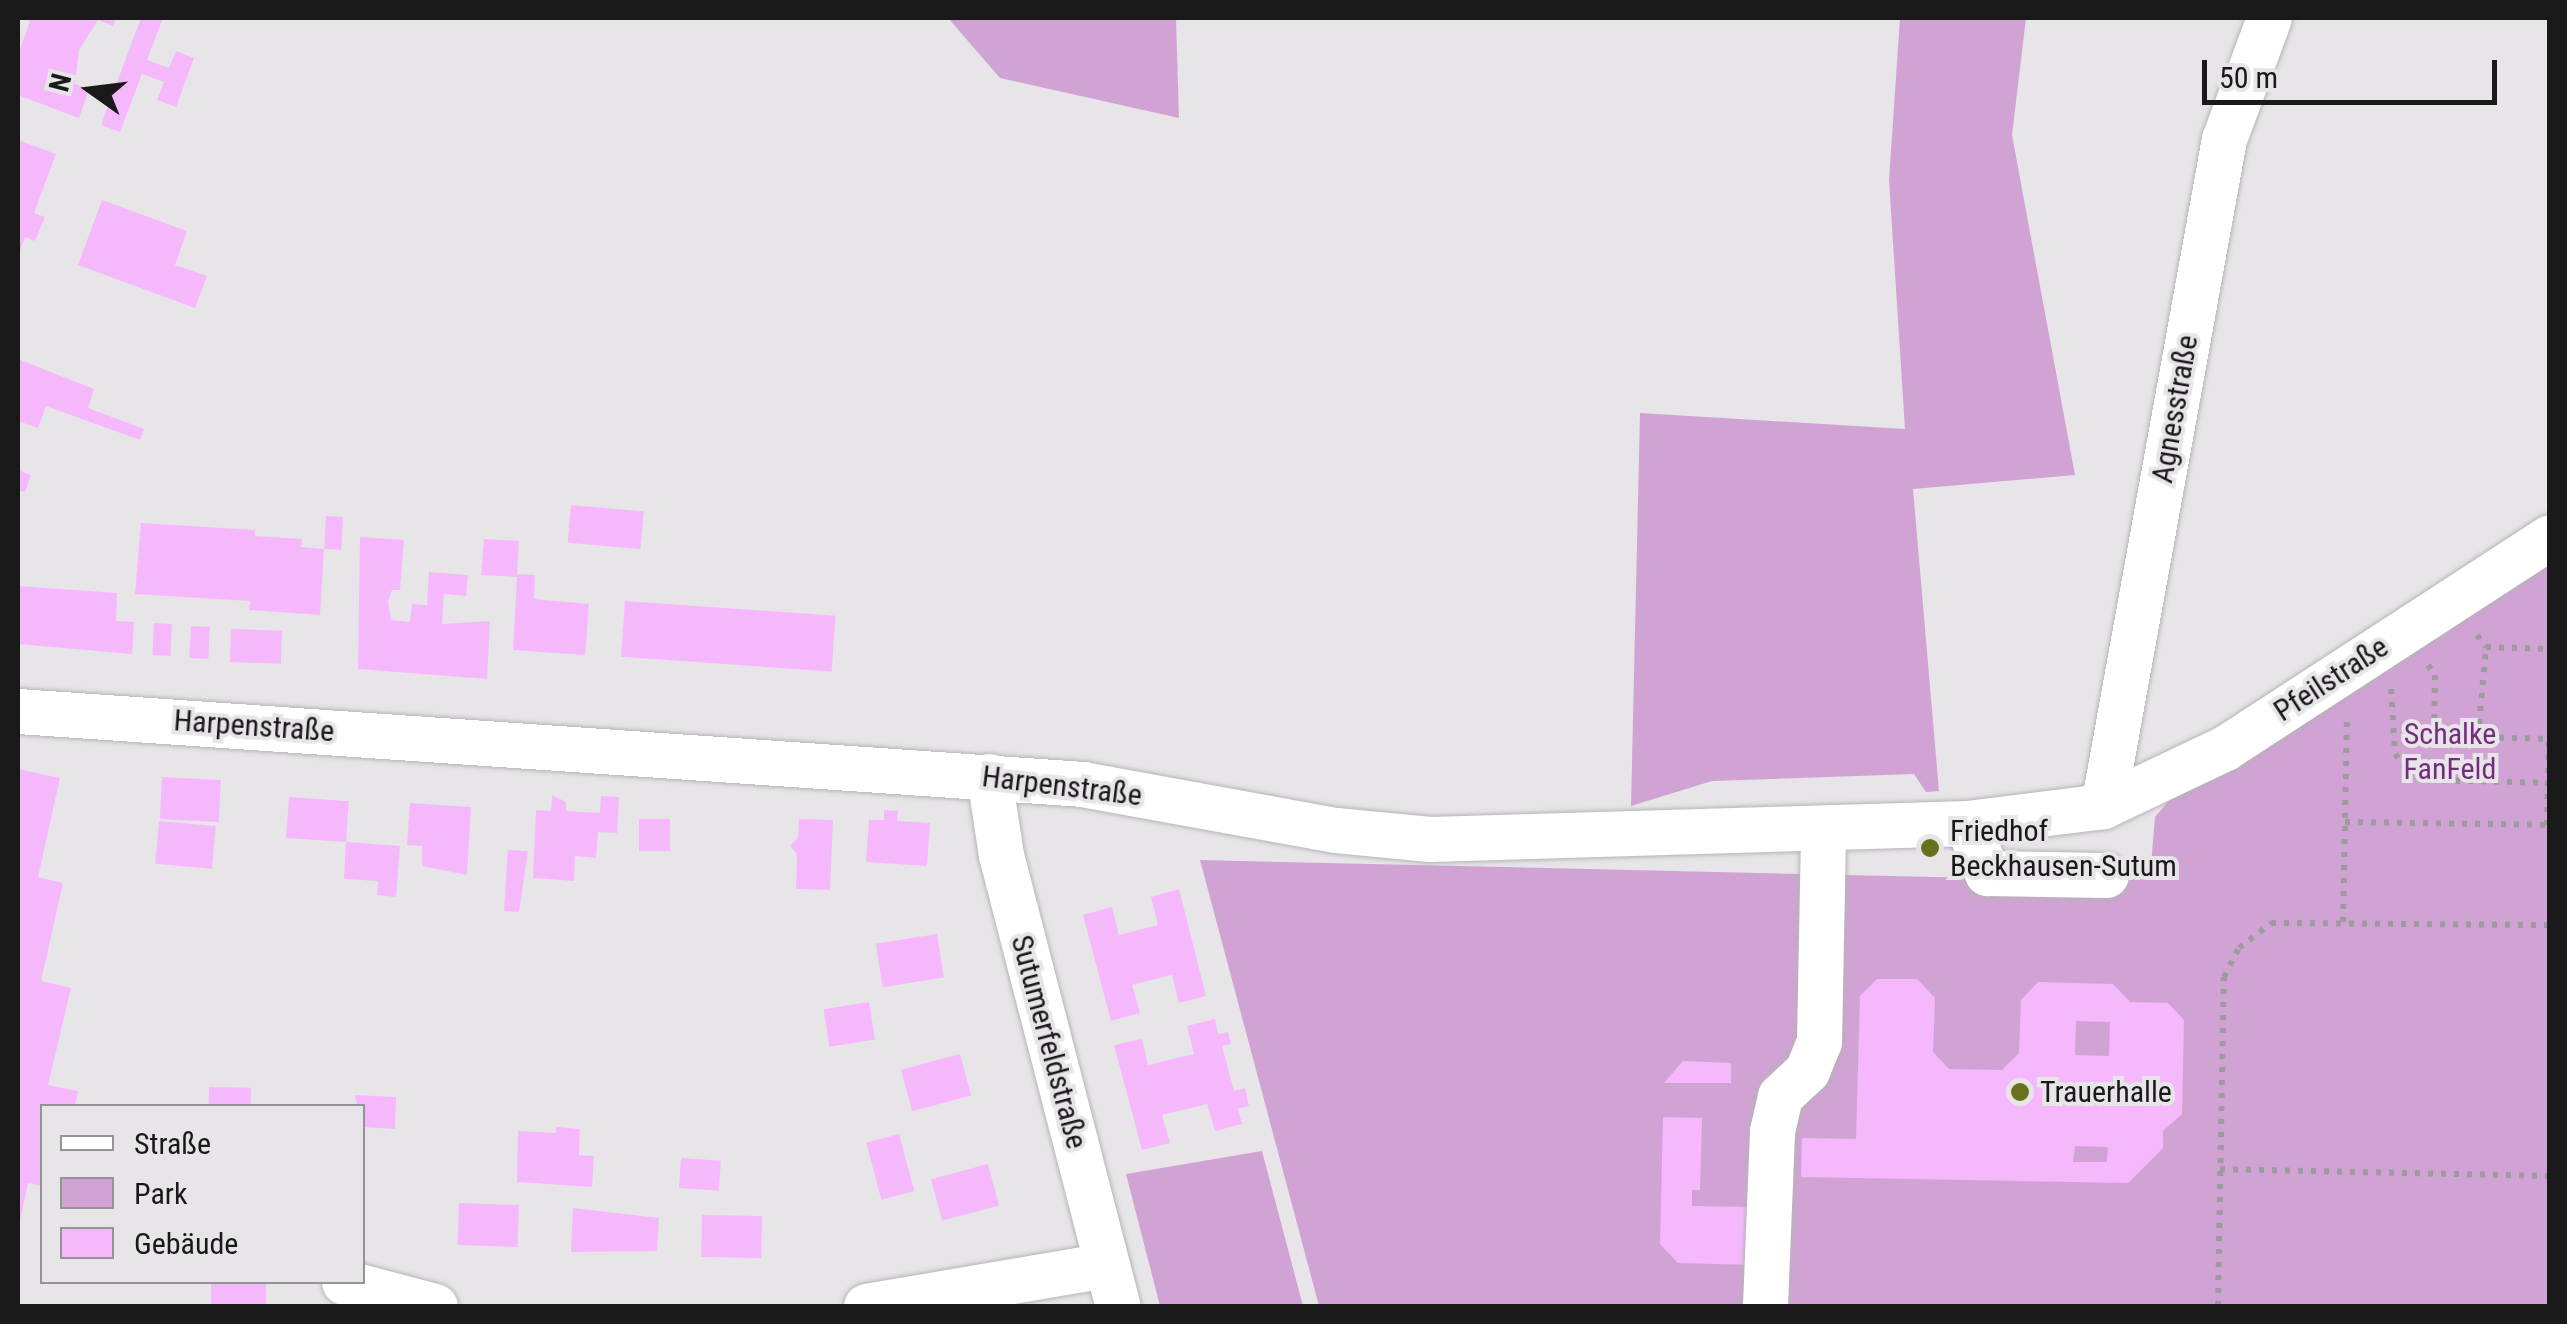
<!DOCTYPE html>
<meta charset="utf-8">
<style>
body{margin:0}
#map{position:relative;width:2567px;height:1324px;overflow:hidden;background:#e8e5e8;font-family:"Roboto Condensed",sans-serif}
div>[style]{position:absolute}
.green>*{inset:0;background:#d0a3d4}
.building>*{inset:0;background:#f6b8fd;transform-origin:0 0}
.path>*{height:6px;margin-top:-3px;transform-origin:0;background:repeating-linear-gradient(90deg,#9d9b9d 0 5px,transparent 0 13px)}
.roads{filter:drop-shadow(0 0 2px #b7b4b7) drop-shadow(0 0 2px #b7b4b7)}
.minor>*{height:45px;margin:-22.5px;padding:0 22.5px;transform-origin:22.5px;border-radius:22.5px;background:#fff}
.dots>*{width:28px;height:28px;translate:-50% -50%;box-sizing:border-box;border:5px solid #e8e5e8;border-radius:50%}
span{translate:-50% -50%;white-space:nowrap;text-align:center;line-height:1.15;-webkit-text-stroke:8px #e8e5e8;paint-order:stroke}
.street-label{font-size:30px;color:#1a191a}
.park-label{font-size:30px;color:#742d7d}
.poi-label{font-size:30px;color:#1a191a}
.left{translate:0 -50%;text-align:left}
.frame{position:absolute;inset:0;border:20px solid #1a191a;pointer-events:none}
.legend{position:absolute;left:40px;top:1104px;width:325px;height:180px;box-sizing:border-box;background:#e8e5e8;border:2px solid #969396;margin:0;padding:12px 18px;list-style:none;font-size:30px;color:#1a191a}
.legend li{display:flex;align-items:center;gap:20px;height:50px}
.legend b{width:50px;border:2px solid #969396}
.north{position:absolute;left:40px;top:40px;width:100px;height:100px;-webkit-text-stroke:8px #e8e5e8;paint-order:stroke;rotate:284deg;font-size:28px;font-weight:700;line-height:40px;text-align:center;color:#1a191a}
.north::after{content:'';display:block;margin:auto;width:35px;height:45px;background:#1a191a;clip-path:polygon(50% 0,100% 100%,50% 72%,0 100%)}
.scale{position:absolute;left:2202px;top:60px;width:295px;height:45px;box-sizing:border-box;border:5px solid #1a191a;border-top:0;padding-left:12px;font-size:30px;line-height:35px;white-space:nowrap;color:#1a191a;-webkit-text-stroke:8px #e8e5e8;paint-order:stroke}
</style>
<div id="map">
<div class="green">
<div style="clip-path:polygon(948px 18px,1176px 18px,1179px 118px,1000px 78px)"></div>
<div style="clip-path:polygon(1900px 18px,2026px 18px,2012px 135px,2075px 475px,1913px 489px,1939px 791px,1926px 792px,1914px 774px,1712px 781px,1631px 806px,1640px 413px,1905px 429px,1889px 180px)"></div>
<div style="clip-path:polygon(2549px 541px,2549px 1306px,1319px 1306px,1200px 860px,2104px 881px,2104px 864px,2151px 865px,2155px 817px,2172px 797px)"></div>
<div style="clip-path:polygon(1262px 1151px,1303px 1306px,1160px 1306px,1126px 1174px)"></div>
</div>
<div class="building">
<div style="clip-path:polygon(31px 18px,116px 18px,113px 26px,98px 20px,79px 50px,75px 84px,89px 89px,79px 118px,18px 95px,18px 55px)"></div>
<div style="clip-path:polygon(141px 18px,163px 18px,147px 60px,169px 68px,176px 51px,194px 58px,176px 107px,157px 100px,164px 82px,142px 74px,120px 132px,101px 125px)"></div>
<div style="clip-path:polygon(18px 140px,56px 154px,34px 213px,45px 217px,35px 241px,25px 237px,18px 256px)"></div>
<div style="clip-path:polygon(102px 200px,187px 231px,175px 265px,207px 276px,195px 308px,78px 265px)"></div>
<div style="clip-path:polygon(18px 359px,94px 389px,88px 408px,144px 429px,140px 440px,46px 406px,38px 428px,18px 421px)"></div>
<div style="clip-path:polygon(18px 470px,31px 475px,25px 492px,18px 490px)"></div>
<div style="left:571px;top:505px;width:73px;height:38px;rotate:5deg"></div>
<div style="left:326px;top:516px;width:17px;height:33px;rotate:3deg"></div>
<div style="clip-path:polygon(141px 523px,255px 530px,255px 536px,302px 539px,301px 547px,324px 549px,320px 615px,249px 610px,250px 601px,135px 594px)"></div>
<div style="clip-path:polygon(360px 537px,404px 540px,400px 590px,392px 590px,388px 601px,391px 620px,410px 622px,412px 604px,427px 605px,429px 572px,468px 575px,466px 596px,444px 594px,442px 624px,490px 621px,487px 679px,358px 669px)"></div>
<div style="clip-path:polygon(484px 539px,519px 541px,517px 574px,535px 575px,534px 599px,589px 604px,585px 655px,513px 650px,517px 577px,481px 575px)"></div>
<div style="clip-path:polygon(18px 586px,117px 593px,116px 621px,134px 622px,132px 654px,18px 644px)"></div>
<div style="left:625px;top:601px;width:211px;height:56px;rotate:4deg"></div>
<div style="left:154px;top:623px;width:18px;height:32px;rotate:3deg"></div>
<div style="left:191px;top:626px;width:19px;height:32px;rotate:3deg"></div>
<div style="left:231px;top:629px;width:51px;height:33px;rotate:2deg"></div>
<div style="clip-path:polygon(18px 769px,60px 778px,38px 877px,63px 883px,41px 981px,71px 988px,48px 1085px,78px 1091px,75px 1106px,42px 1106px,42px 1186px,28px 1183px,19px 1225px)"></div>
<div style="left:162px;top:777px;width:59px;height:42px;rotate:3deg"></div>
<div style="clip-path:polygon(552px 795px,566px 802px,566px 811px,600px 813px,601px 796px,619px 797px,617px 833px,598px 832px,596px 858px,575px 856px,574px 881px,533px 878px,536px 810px,551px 811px)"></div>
<div style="left:289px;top:797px;width:60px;height:41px;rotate:4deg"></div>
<div style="clip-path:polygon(410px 803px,471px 807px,467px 875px,422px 866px,422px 846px,407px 845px)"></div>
<div style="clip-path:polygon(884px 810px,898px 811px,897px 821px,930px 823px,927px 866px,866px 862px,869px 820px,884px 820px)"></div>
<div style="left:639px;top:819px;width:31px;height:32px"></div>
<div style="clip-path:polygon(799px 819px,833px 820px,830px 890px,796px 889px,797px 854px,790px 846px,798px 838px)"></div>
<div style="left:159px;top:821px;width:57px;height:43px;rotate:5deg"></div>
<div style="clip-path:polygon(346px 842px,400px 846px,396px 897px,377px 895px,378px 881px,344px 879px)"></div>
<div style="clip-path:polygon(508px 850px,528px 851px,519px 912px,504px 911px)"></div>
<div style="clip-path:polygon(1179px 889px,1206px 996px,1179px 1003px,1172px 975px,1132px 985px,1140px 1013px,1111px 1021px,1083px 915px,1112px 907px,1119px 935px,1158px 925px,1151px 897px)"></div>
<div style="left:937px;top:934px;width:44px;height:62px;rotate:81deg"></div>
<div style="clip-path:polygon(evenodd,1877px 979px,1917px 979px,1935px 998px,1933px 1052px,1949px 1069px,2002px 1070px,2019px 1053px,2021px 1000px,2038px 982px,2113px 984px,2130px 1002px,2168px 1003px,2184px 1020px,2182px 1114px,2163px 1131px,2163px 1148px,2128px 1183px,1801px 1177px,1802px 1138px,1856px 1139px,1860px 996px,1877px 979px,2076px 1021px,2110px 1022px,2109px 1056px,2075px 1055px,2076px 1021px,1877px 979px,2075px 1146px,2108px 1147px,2107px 1162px,2073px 1162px,2075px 1146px)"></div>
<div style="left:869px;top:1002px;width:38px;height:46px;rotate:81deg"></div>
<div style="clip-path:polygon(1215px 1019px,1218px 1034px,1228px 1032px,1231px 1044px,1222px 1046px,1234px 1091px,1245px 1088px,1249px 1106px,1238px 1109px,1242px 1124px,1215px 1131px,1207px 1104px,1162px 1115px,1170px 1143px,1142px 1150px,1114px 1045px,1142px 1039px,1148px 1065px,1194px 1054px,1187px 1026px)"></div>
<div style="left:960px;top:1054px;width:43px;height:61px;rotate:75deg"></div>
<div style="clip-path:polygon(1683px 1061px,1731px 1063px,1731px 1083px,1664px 1083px)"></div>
<div style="left:209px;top:1087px;width:42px;height:19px;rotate:1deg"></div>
<div style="clip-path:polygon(355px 1095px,396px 1097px,395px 1129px,362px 1127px)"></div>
<div style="clip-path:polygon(1663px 1117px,1702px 1118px,1700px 1190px,1692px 1190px,1692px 1206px,1754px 1207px,1753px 1265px,1678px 1263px,1660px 1244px)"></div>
<div style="clip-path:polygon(556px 1127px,580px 1129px,579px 1155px,594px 1156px,592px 1187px,517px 1182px,518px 1131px,556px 1133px)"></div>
<div style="left:899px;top:1134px;width:59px;height:34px;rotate:75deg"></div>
<div style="left:681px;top:1158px;width:40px;height:30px;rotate:4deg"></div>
<div style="left:988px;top:1164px;width:43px;height:59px;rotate:75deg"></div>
<div style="left:459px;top:1203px;width:60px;height:42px;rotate:2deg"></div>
<div style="clip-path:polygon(573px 1208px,659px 1218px,657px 1251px,571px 1252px)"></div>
<div style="left:702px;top:1215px;width:60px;height:42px;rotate:1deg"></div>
<div style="left:211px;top:1282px;width:55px;height:24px"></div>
</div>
<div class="path">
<div style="left:2477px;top:635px;width:15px;rotate:53deg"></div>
<div style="left:2486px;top:647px;width:64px;rotate:1.8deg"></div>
<div style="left:2428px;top:665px;width:12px;rotate:55deg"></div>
<div style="left:2435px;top:675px;width:61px;rotate:90.9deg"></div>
<div style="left:2434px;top:736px;width:116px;rotate:1.5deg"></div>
<div style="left:2391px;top:689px;width:65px;rotate:86.5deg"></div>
<div style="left:2395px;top:754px;width:22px;rotate:51deg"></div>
<div style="left:2409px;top:771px;width:22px;rotate:24deg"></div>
<div style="left:2429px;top:780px;width:121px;rotate:1.4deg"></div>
<div style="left:2478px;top:737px;width:90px;rotate:-84.9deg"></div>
<div style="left:2345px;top:822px;width:205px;rotate:0.8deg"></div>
<div style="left:2547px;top:825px;width:86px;rotate:-88.7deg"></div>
<div style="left:2343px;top:922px;width:204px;rotate:-88.9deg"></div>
<div style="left:2220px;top:1169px;width:330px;rotate:1.2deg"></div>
<div style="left:2218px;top:1306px;width:329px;rotate:-89deg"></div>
<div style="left:2224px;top:977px;width:33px;rotate:-63deg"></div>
<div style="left:2239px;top:948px;width:41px;rotate:-38deg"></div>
<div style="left:2271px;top:923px;width:279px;rotate:0.4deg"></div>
</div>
<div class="roads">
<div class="minor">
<div style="left:18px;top:711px;width:1067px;rotate:3.92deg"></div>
<div style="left:1082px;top:784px;width:258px;rotate:10.3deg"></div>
<div style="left:1336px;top:830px;width:94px;rotate:5.5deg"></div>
<div style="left:1430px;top:839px;width:537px;rotate:-1.71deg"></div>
<div style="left:1967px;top:823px;width:137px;rotate:-7.1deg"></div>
<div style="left:2103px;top:806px;width:135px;rotate:-25.4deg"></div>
<div style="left:2225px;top:748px;width:387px;rotate:-33deg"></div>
<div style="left:989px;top:776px;width:80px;rotate:81.4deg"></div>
<div style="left:1001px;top:855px;width:466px;rotate:75.5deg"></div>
<div style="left:2103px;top:806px;width:678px;rotate:-79.72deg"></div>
<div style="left:2224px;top:139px;width:129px;rotate:-69.6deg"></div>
<div style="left:1967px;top:823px;width:54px;rotate:68.2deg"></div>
<div style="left:1987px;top:873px;width:119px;rotate:1deg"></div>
<div style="left:344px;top:1282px;width:94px;rotate:14.8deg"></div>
<div style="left:866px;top:1306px;width:244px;rotate:-9.7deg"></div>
<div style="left:1765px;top:1306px;width:175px;rotate:-87.7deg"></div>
<div style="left:1772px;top:1131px;width:36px;rotate:-77deg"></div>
<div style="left:1780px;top:1096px;width:37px;rotate:-43deg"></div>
<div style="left:1807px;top:1071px;width:31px;rotate:-68deg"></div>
<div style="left:1819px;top:1042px;width:213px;rotate:-88.9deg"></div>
</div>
</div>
<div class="dots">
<div style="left:1930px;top:848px;background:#66721d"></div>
<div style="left:2020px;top:1092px;background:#66721d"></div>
</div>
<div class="street-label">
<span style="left:2175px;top:409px;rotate:-80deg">Agnesstraße</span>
<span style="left:2331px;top:679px;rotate:-33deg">Pfeilstraße</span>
<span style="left:254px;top:726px;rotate:4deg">Harpenstraße</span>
<span style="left:1062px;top:786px;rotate:7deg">Harpenstraße</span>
<span style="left:1049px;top:1042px;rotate:75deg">Sutumerfeldstraße</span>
</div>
<div class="park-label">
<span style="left:2450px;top:751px">Schalke<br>FanFeld</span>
</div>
<div class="poi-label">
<span class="left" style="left:1950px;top:848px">Friedhof<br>Beckhausen-Sutum</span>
<span class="left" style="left:2040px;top:1092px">Trauerhalle</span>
</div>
<div class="frame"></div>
<ul class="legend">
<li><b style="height:12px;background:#fff"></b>Straße</li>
<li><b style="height:28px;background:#d0a3d4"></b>Park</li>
<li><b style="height:28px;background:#f6b8fd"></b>Gebäude</li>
</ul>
<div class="north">N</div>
<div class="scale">50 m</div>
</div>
